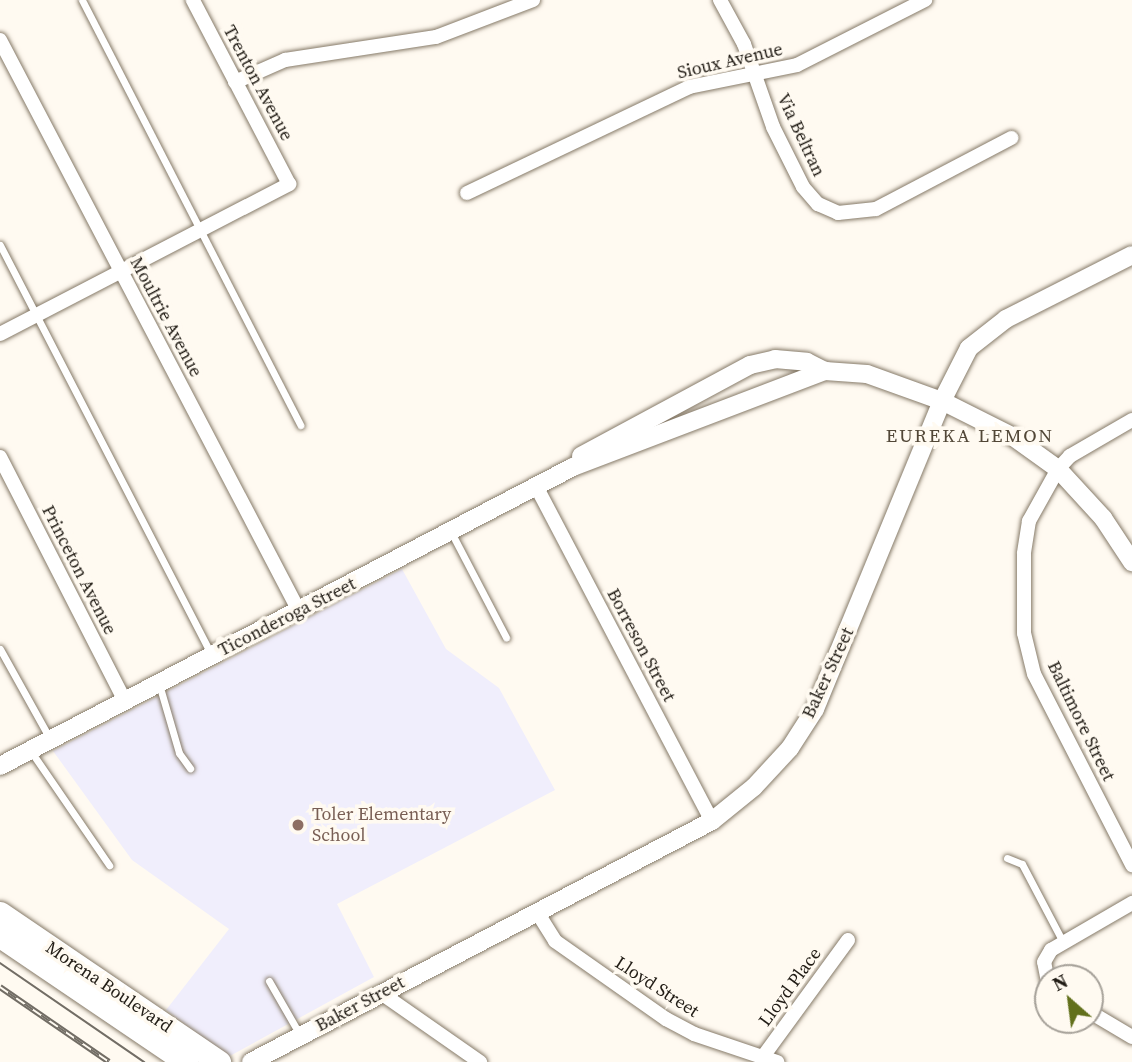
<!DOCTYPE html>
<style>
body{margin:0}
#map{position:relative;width:1132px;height:1062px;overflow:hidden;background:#fffaf1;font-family:"Source Serif 4",serif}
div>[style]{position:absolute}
.education>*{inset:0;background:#f0eefc}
.roads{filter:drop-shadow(0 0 2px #867a68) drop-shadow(0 0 2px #867a68)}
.service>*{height:7px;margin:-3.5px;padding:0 3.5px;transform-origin:3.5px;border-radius:3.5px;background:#fff}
.minor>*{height:14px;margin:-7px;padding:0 7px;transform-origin:7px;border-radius:7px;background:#fff}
.tertiary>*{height:18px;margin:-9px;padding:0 9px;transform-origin:9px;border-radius:9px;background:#fff}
.primary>*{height:23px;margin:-11.5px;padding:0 11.5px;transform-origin:11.5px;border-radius:11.5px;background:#fff}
.tram>*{height:2px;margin:-1px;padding:0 1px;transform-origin:1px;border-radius:1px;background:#726d65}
.rail>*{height:6px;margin-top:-3px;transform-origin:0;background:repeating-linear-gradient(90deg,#fffaf1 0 10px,#726d65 0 20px);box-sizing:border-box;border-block:2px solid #726d65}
.dots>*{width:19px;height:19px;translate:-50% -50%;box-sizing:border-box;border:4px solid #fffaf1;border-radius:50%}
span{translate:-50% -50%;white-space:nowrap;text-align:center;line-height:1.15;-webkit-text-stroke:7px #fffaf1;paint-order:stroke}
.street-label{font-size:18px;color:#211c15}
.education-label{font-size:18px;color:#785e54}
.left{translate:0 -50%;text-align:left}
.neighbourhood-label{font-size:19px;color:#524737;letter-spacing:2px}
.north{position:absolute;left:1034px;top:964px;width:70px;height:70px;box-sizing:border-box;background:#fffaf1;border:2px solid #a6a199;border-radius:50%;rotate:332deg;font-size:19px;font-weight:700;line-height:28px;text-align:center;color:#211c15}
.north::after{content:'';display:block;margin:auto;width:24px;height:32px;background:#62701b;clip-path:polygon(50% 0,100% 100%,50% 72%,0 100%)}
</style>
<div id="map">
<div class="education">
<div style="clip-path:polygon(402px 569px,446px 649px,499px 688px,555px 790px,337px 904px,374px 977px,228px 1057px,166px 1010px,229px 929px,132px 860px,53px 751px)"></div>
</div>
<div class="roads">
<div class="service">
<div style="left:82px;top:0;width:478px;rotate:62.8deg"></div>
<div style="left:0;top:245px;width:462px;rotate:62.7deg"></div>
<div style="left:451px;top:532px;width:119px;rotate:62.4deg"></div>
<div style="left:0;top:649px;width:103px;rotate:60.9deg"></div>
<div style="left:159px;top:684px;width:72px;rotate:73.8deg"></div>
<div style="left:179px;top:753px;width:19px;rotate:54deg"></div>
<div style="left:30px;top:750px;width:140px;rotate:55.5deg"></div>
<div style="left:1007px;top:858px;width:16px;rotate:22deg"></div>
<div style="left:1022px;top:864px;width:88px;rotate:62.3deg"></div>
<div style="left:269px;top:981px;width:62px;rotate:60.1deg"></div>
</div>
<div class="minor">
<div style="left:720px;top:0;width:50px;rotate:61.4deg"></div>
<div style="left:744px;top:44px;width:88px;rotate:70.7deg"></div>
<div style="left:773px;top:127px;width:67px;rotate:63.4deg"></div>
<div style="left:803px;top:187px;width:23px;rotate:49deg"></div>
<div style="left:818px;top:204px;width:22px;rotate:24deg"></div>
<div style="left:838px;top:213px;width:38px;rotate:-6deg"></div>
<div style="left:876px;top:209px;width:153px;rotate:-27.7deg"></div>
<div style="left:0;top:40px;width:645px;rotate:62.36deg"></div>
<div style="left:235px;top:82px;width:55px;rotate:-23.7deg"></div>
<div style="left:285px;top:60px;width:153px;rotate:-8.7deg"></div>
<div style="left:436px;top:37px;width:104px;rotate:-20.9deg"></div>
<div style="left:467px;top:193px;width:246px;rotate:-25.5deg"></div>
<div style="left:689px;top:87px;width:110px;rotate:-11.5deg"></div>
<div style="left:797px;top:65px;width:144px;rotate:-26.9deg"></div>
<div style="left:0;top:334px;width:326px;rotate:-27.4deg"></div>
<div style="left:289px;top:184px;width:208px;rotate:-117.6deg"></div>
<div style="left:1132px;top:420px;width:72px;rotate:149.9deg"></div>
<div style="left:1070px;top:456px;width:18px;rotate:133deg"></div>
<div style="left:1058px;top:469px;width:60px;rotate:119.1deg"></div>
<div style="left:1029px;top:521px;width:33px;rotate:99deg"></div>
<div style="left:1024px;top:554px;width:79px;rotate:90deg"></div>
<div style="left:1024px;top:633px;width:42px;rotate:76.3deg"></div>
<div style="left:1034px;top:674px;width:215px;rotate:62.8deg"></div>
<div style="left:0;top:457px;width:274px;rotate:62.9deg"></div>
<div style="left:536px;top:486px;width:378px;rotate:62.3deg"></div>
<div style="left:537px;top:912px;width:34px;rotate:58deg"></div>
<div style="left:555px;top:941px;width:136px;rotate:35.1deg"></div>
<div style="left:666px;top:1019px;width:32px;rotate:28deg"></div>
<div style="left:694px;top:1034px;width:88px;rotate:18.6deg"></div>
<div style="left:1048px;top:982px;width:20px;rotate:-101deg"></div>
<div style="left:1044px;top:962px;width:14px;rotate:-60deg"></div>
<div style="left:1051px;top:950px;width:94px;rotate:-30.1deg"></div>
<div style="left:381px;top:993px;width:121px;rotate:34.9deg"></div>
<div style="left:1090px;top:1012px;width:49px;rotate:30.8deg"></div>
<div style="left:762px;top:1058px;width:146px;rotate:-53.9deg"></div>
</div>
<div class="tertiary">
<div style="left:581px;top:456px;width:192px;rotate:-28.3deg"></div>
<div style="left:750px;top:365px;width:26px;rotate:-13deg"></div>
<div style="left:775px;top:359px;width:32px;rotate:5deg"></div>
<div style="left:807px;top:362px;width:20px;rotate:27deg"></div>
<div style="left:825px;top:371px;width:42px;rotate:4.1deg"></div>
<div style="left:867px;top:374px;width:80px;rotate:19.8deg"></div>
<div style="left:942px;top:401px;width:78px;rotate:26.6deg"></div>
<div style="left:1012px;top:436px;width:57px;rotate:35.7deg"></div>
<div style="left:1058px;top:469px;width:67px;rotate:47.4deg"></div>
<div style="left:1103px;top:518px;width:53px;rotate:56.6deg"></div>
<div style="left:0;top:766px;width:646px;rotate:-27.56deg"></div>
<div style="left:573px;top:467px;width:270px;rotate:-20.9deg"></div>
<div style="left:251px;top:1062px;width:520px;rotate:-27.6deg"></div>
<div style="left:712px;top:821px;width:54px;rotate:-39deg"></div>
<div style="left:754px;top:787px;width:53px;rotate:-47.3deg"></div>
<div style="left:790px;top:748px;width:46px;rotate:-57.3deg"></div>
<div style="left:815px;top:709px;width:333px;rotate:-67.6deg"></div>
<div style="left:942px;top:401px;width:59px;rotate:-63deg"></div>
<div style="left:969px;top:348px;width:47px;rotate:-38.1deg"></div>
<div style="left:1006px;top:319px;width:141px;rotate:-26.9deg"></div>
</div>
<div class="primary">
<div style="left:0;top:913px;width:265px;rotate:34.2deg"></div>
<div style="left:0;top:936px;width:225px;rotate:34.1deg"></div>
</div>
</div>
<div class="tram">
<div style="left:0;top:963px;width:175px;rotate:34.5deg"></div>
</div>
<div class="rail">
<div style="left:0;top:987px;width:132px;rotate:34.5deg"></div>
</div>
<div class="dots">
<div style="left:298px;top:825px;background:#8d6e63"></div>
</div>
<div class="street-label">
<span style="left:730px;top:61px;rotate:-13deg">Sioux Avenue</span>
<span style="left:258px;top:83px;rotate:62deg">Trenton Avenue</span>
<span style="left:801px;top:135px;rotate:65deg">Via Beltran</span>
<span style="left:166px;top:317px;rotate:62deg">Moultrie Avenue</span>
<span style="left:79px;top:570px;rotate:63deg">Princeton Avenue</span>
<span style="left:287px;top:617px;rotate:-27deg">Ticonderoga Street</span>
<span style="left:641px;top:645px;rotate:62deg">Borreson Street</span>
<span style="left:828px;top:673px;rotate:-65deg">Baker Street</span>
<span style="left:1081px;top:721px;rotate:64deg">Baltimore Street</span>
<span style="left:109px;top:987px;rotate:34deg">Morena Boulevard</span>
<span style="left:657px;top:987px;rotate:33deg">Lloyd Street</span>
<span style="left:790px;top:987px;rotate:-54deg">Lloyd Place</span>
<span style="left:360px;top:1004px;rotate:-28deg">Baker Street</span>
</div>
<div class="education-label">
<span class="left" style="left:312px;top:825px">Toler Elementary<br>School</span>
</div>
<div class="neighbourhood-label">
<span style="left:970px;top:436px">EUREKA LEMON</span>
</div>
<div class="north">N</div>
</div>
